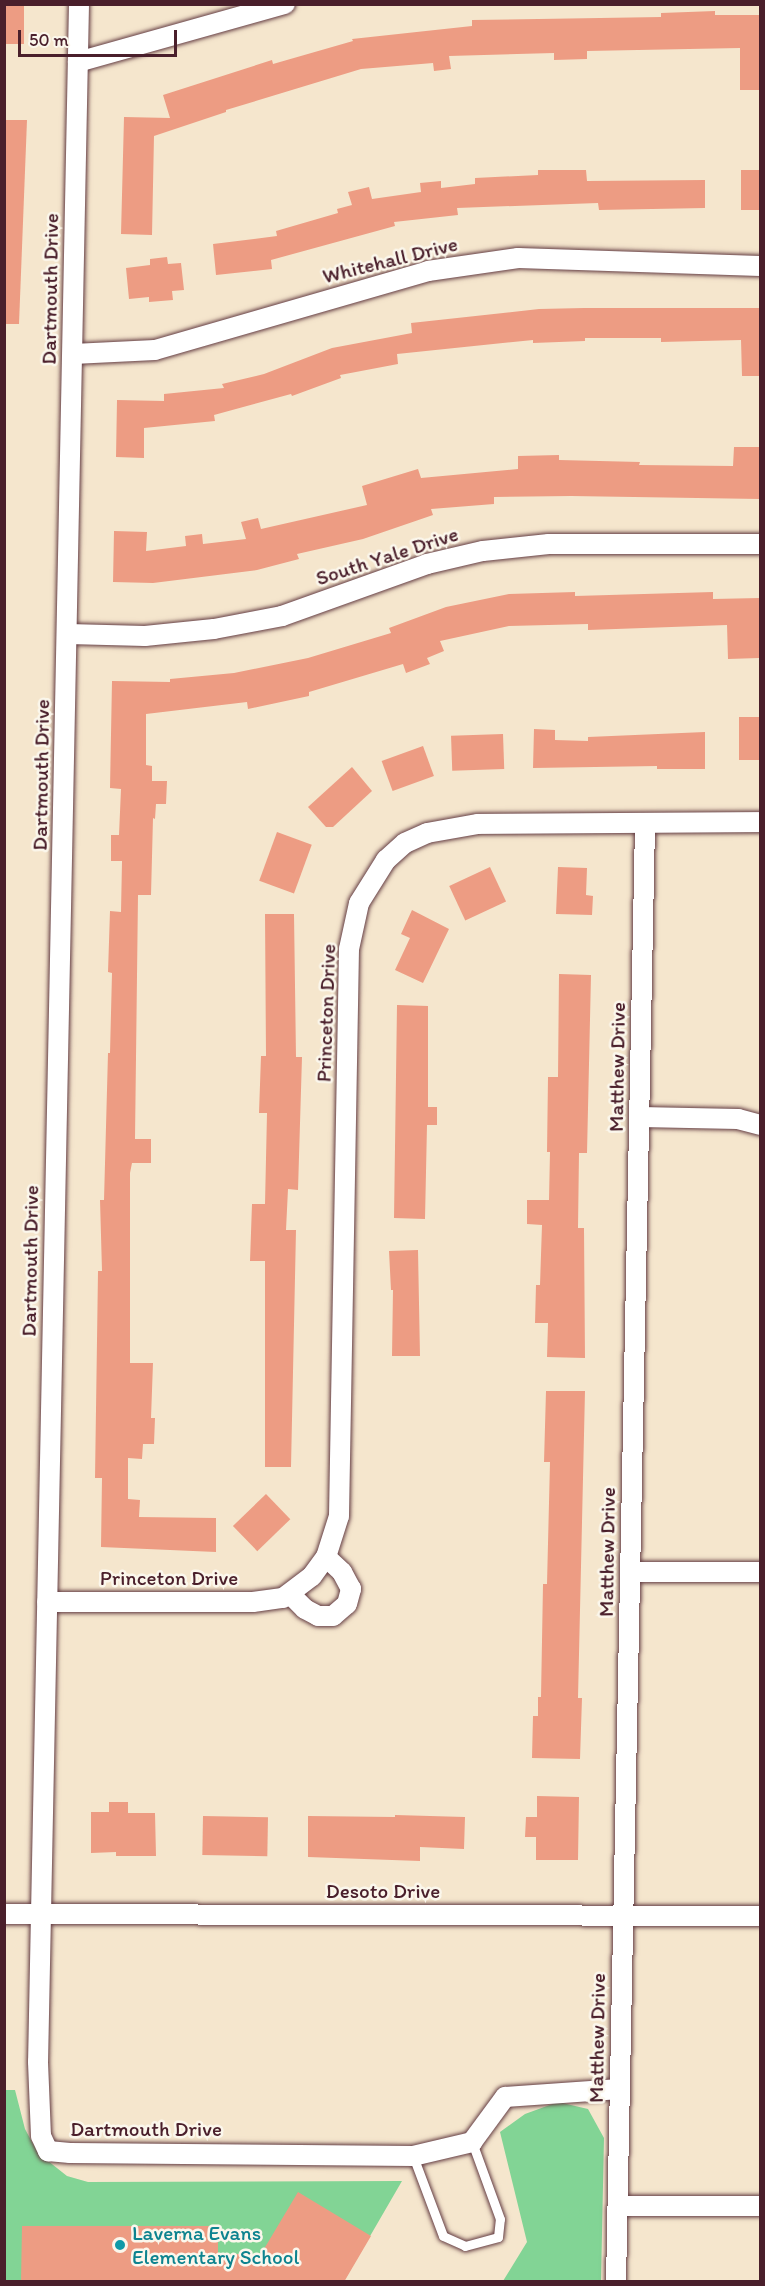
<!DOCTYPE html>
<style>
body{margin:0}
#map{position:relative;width:765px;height:2286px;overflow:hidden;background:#f5e6cd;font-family:Itim,sans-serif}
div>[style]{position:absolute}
.green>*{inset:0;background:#82d495}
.building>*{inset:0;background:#ed9c83;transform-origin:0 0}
.roads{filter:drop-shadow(0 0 2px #643d43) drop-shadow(0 0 2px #643d43)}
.service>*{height:9px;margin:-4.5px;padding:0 4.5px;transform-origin:4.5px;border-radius:4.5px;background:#fff}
.minor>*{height:20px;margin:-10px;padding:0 10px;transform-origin:10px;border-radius:10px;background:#fff}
.dots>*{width:16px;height:16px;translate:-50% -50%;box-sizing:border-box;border:3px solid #fbf7ec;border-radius:50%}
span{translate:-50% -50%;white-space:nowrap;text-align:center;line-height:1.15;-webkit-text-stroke:5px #fbf7ec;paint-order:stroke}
.street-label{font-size:21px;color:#4a1f2b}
.culture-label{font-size:21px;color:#0d838f}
.left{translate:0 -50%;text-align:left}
.frame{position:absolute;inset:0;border:6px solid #4a1f2b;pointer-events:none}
.scale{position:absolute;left:18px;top:30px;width:159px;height:27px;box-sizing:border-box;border:3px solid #4a1f2b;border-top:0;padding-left:8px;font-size:18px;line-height:21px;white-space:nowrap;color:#4a1f2b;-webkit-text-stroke:4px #fbf7ec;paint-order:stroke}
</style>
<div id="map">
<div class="green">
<div style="clip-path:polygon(4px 2090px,15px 2090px,25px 2129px,38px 2153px,67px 2176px,88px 2182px,402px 2181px,344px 2281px,5px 2281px)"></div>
<div style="clip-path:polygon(558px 2102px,588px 2109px,604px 2138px,601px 2281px,503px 2281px,527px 2242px,500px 2132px,525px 2114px)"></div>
</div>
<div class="building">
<div style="left:4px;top:4px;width:20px;height:40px"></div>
<div style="clip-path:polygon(715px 11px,715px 15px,760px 15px,760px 90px,740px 90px,740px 48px,587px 51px,587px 59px,554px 60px,554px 53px,449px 56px,451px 69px,434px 71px,433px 63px,361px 69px,226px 110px,226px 112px,154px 136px,152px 235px,121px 234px,124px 117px,170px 118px,163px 95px,272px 60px,273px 64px,353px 41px,352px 39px,472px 26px,472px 20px,661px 17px,661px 13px)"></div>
<div style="clip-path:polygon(4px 120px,27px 120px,19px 324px,4px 324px)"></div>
<div style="clip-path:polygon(538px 170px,586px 170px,587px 181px,705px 180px,705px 208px,599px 210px,598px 203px,457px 208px,458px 215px,394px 222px,395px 226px,271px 260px,272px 269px,216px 275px,213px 244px,277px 236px,276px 231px,338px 213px,337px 209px,352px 205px,348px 192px,369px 187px,372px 199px,421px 192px,420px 183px,441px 181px,441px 188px,475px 184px,475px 178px,538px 175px)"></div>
<div style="left:741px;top:170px;width:19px;height:40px"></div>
<div style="clip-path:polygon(167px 257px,168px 264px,181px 263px,184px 290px,172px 291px,173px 300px,149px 302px,149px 297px,129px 299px,126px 268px,150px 265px,150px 259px)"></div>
<div style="clip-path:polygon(584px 308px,760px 308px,760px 376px,742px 376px,741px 340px,661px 342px,661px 338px,585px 338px,585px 341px,533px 343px,533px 340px,397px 354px,398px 364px,340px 375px,341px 378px,292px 396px,291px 394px,214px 415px,215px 421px,144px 428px,144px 458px,116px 457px,117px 400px,164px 401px,164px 394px,224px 388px,222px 384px,264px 374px,332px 348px,412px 333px,411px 323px,539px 309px)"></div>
<div style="clip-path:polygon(734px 447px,760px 447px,760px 499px,571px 496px,494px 497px,494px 504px,431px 509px,433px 515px,363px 539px,297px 554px,299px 559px,257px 570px,153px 583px,113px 582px,114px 531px,147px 532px,146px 551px,186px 546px,185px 536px,202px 534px,203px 544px,246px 539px,241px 522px,258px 518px,261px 529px,367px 505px,362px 486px,418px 469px,421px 478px,518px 469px,518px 456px,559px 455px,559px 460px,640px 462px,639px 465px,733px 466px)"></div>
<div style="clip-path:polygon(575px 592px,575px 596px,713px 592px,713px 599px,760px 598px,759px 658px,728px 659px,727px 625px,588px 630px,588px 624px,509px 626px,440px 641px,444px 651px,427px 658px,430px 664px,406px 673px,403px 664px,309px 692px,309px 696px,248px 709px,247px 702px,146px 714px,146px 765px,152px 766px,152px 781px,167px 781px,166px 804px,156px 804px,155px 819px,153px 818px,151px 895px,138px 895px,135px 1139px,151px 1139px,151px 1163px,132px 1163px,130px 1173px,130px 1363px,153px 1363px,151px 1418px,155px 1418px,154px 1444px,143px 1444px,142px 1459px,128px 1458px,128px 1499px,140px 1500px,139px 1517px,216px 1518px,216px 1552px,101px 1547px,102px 1478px,95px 1478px,98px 1271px,102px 1271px,100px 1200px,104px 1200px,108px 1053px,110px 1053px,112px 973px,108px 972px,110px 911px,121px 912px,122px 861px,111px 861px,111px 835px,119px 835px,121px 789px,110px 788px,112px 681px,170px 682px,170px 679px,234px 673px,308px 658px,391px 633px,389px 628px,446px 607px,509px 594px)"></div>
<div style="left:739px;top:717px;width:21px;height:43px"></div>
<div style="clip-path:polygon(534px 729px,555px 730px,555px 740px,588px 741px,588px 737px,705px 732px,705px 769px,657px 769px,657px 766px,533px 768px)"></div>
<div style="left:503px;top:734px;width:35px;height:52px;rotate:88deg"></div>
<div style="left:423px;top:746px;width:32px;height:44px;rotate:70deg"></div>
<div style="clip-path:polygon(352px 767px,372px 791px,333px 827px,326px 827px,308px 807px)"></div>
<div style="left:277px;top:832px;width:37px;height:52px;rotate:20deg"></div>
<div style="left:490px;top:867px;width:38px;height:45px;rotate:65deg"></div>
<div style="clip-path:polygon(558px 867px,587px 868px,586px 895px,593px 896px,592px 915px,556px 914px)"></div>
<div style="clip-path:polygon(412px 910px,449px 929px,423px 983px,395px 970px,410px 938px,401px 934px)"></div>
<div style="clip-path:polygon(265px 914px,294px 914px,296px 1057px,302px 1057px,298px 1190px,288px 1189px,286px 1230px,296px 1230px,291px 1467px,265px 1467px,265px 1261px,250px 1261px,252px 1204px,265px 1204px,267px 1113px,259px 1113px,261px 1056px,266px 1056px)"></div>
<div style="clip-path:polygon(559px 974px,591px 975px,587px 1153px,579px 1153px,578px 1228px,584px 1228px,585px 1358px,547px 1357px,548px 1323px,535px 1323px,536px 1285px,540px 1285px,542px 1225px,527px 1224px,527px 1200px,549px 1200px,550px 1152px,547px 1152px,548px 1077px,558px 1077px)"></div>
<div style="clip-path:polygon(397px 1005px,428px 1006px,428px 1107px,437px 1107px,437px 1125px,427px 1125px,425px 1219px,394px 1218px)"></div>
<div style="clip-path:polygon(418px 1250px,420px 1356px,392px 1356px,393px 1290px,391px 1290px,389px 1251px)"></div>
<div style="clip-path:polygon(546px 1391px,585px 1391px,578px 1698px,582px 1698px,580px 1759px,532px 1758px,533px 1716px,538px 1716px,538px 1697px,541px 1697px,543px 1584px,547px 1584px,550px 1462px,544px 1462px)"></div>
<div style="left:266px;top:1494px;width:35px;height:46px;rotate:46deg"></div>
<div style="clip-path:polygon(537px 1796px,579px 1797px,578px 1860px,536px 1860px,536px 1837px,525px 1837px,526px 1817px,537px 1817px)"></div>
<div style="clip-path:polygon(109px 1802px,128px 1802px,128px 1813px,155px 1813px,156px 1856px,116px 1856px,116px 1852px,91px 1853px,91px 1812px,109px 1812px)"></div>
<div style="clip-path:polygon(395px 1815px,465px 1817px,464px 1849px,420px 1847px,420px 1861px,308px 1857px,308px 1816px,395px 1817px)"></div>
<div style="left:203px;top:1816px;width:65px;height:39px;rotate:1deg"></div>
<div style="clip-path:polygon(298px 2192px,371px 2236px,344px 2282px,21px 2282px,22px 2226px,218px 2226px,218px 2254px,261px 2254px)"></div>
</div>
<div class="roads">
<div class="service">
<div style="left:413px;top:2156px;width:85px;rotate:69.4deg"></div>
<div style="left:443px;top:2236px;width:24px;rotate:24deg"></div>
<div style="left:465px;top:2246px;width:34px;rotate:-15deg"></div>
<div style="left:498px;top:2237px;width:18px;rotate:-84deg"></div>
<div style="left:500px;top:2219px;width:82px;rotate:-110deg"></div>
</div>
<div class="minor">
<div style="left:79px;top:4px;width:2058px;rotate:91.14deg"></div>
<div style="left:38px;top:2062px;width:74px;rotate:87.7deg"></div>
<div style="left:41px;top:2136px;width:17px;rotate:65deg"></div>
<div style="left:48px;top:2151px;width:22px;rotate:5deg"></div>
<div style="left:70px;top:2153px;width:343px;rotate:0.5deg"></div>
<div style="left:413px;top:2156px;width:61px;rotate:-13.3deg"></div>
<div style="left:472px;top:2142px;width:56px;rotate:-53.7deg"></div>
<div style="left:505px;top:2097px;width:115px;rotate:-4deg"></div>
<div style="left:78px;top:62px;width:215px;rotate:-15.7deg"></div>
<div style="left:73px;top:354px;width:82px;rotate:-2.8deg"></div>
<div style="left:155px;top:350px;width:284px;rotate:-16.1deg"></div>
<div style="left:428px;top:271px;width:91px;rotate:-8.2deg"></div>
<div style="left:518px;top:258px;width:242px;rotate:1.9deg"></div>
<div style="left:68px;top:634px;width:77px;rotate:1.5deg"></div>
<div style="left:145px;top:636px;width:69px;rotate:-5.8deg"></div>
<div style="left:214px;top:629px;width:69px;rotate:-10.8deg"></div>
<div style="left:282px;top:616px;width:154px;rotate:-19.7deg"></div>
<div style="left:427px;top:564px;width:57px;rotate:-13.1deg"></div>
<div style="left:483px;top:551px;width:66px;rotate:-6.1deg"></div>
<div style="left:549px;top:544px;width:211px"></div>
<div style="left:640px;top:1117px;width:98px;rotate:1.2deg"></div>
<div style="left:738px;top:1119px;width:23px;rotate:15deg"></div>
<div style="left:630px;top:1572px;width:130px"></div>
<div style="left:290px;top:1594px;width:21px;rotate:45deg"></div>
<div style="left:305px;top:1609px;width:15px;rotate:28deg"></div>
<div style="left:318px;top:1616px;width:15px"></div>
<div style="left:333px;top:1616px;width:18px;rotate:-41deg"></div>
<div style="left:347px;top:1604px;width:16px;rotate:-75deg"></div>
<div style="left:351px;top:1589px;width:19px;rotate:-118deg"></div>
<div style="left:342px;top:1572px;width:22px;rotate:-137deg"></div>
<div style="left:47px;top:1602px;width:206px"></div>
<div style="left:253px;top:1602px;width:30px;rotate:-8deg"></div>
<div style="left:283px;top:1598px;width:36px;rotate:-37deg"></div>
<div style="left:312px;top:1576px;width:24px;rotate:-54deg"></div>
<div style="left:326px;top:1557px;width:43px;rotate:-72.4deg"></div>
<div style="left:339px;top:1516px;width:567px;rotate:-88.99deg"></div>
<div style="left:349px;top:949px;width:47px;rotate:-77.7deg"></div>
<div style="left:359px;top:903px;width:51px;rotate:-57.9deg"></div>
<div style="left:386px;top:860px;width:25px;rotate:-42deg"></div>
<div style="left:405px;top:843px;width:24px;rotate:-24deg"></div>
<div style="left:427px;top:833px;width:52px;rotate:-10deg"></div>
<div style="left:478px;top:824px;width:282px;rotate:-0.4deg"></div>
<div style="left:4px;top:1914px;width:756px;rotate:0.15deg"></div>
<div style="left:618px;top:2206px;width:142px"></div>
<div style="left:616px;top:2282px;width:1458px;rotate:-88.86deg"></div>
</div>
</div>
<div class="dots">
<div style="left:120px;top:2245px;background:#0f9aa8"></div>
</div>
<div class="street-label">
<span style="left:390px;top:260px;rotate:-14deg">Whitehall Drive</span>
<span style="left:50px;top:289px;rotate:-89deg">Dartmouth Drive</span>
<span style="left:387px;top:556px;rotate:-18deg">South Yale Drive</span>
<span style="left:41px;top:775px;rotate:-89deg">Dartmouth Drive</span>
<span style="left:326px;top:1013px;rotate:-88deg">Princeton Drive</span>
<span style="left:617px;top:1067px;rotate:-89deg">Matthew Drive</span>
<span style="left:30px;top:1261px;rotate:-89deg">Dartmouth Drive</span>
<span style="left:607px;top:1552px;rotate:-89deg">Matthew Drive</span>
<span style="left:169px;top:1578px">Princeton Drive</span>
<span style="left:383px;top:1891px">Desoto Drive</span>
<span style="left:597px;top:2038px;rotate:-89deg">Matthew Drive</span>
<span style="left:146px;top:2129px">Dartmouth Drive</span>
</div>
<div class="culture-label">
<span class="left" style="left:132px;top:2245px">Laverna Evans<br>Elementary School</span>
</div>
<div class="frame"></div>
<div class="scale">50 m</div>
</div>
